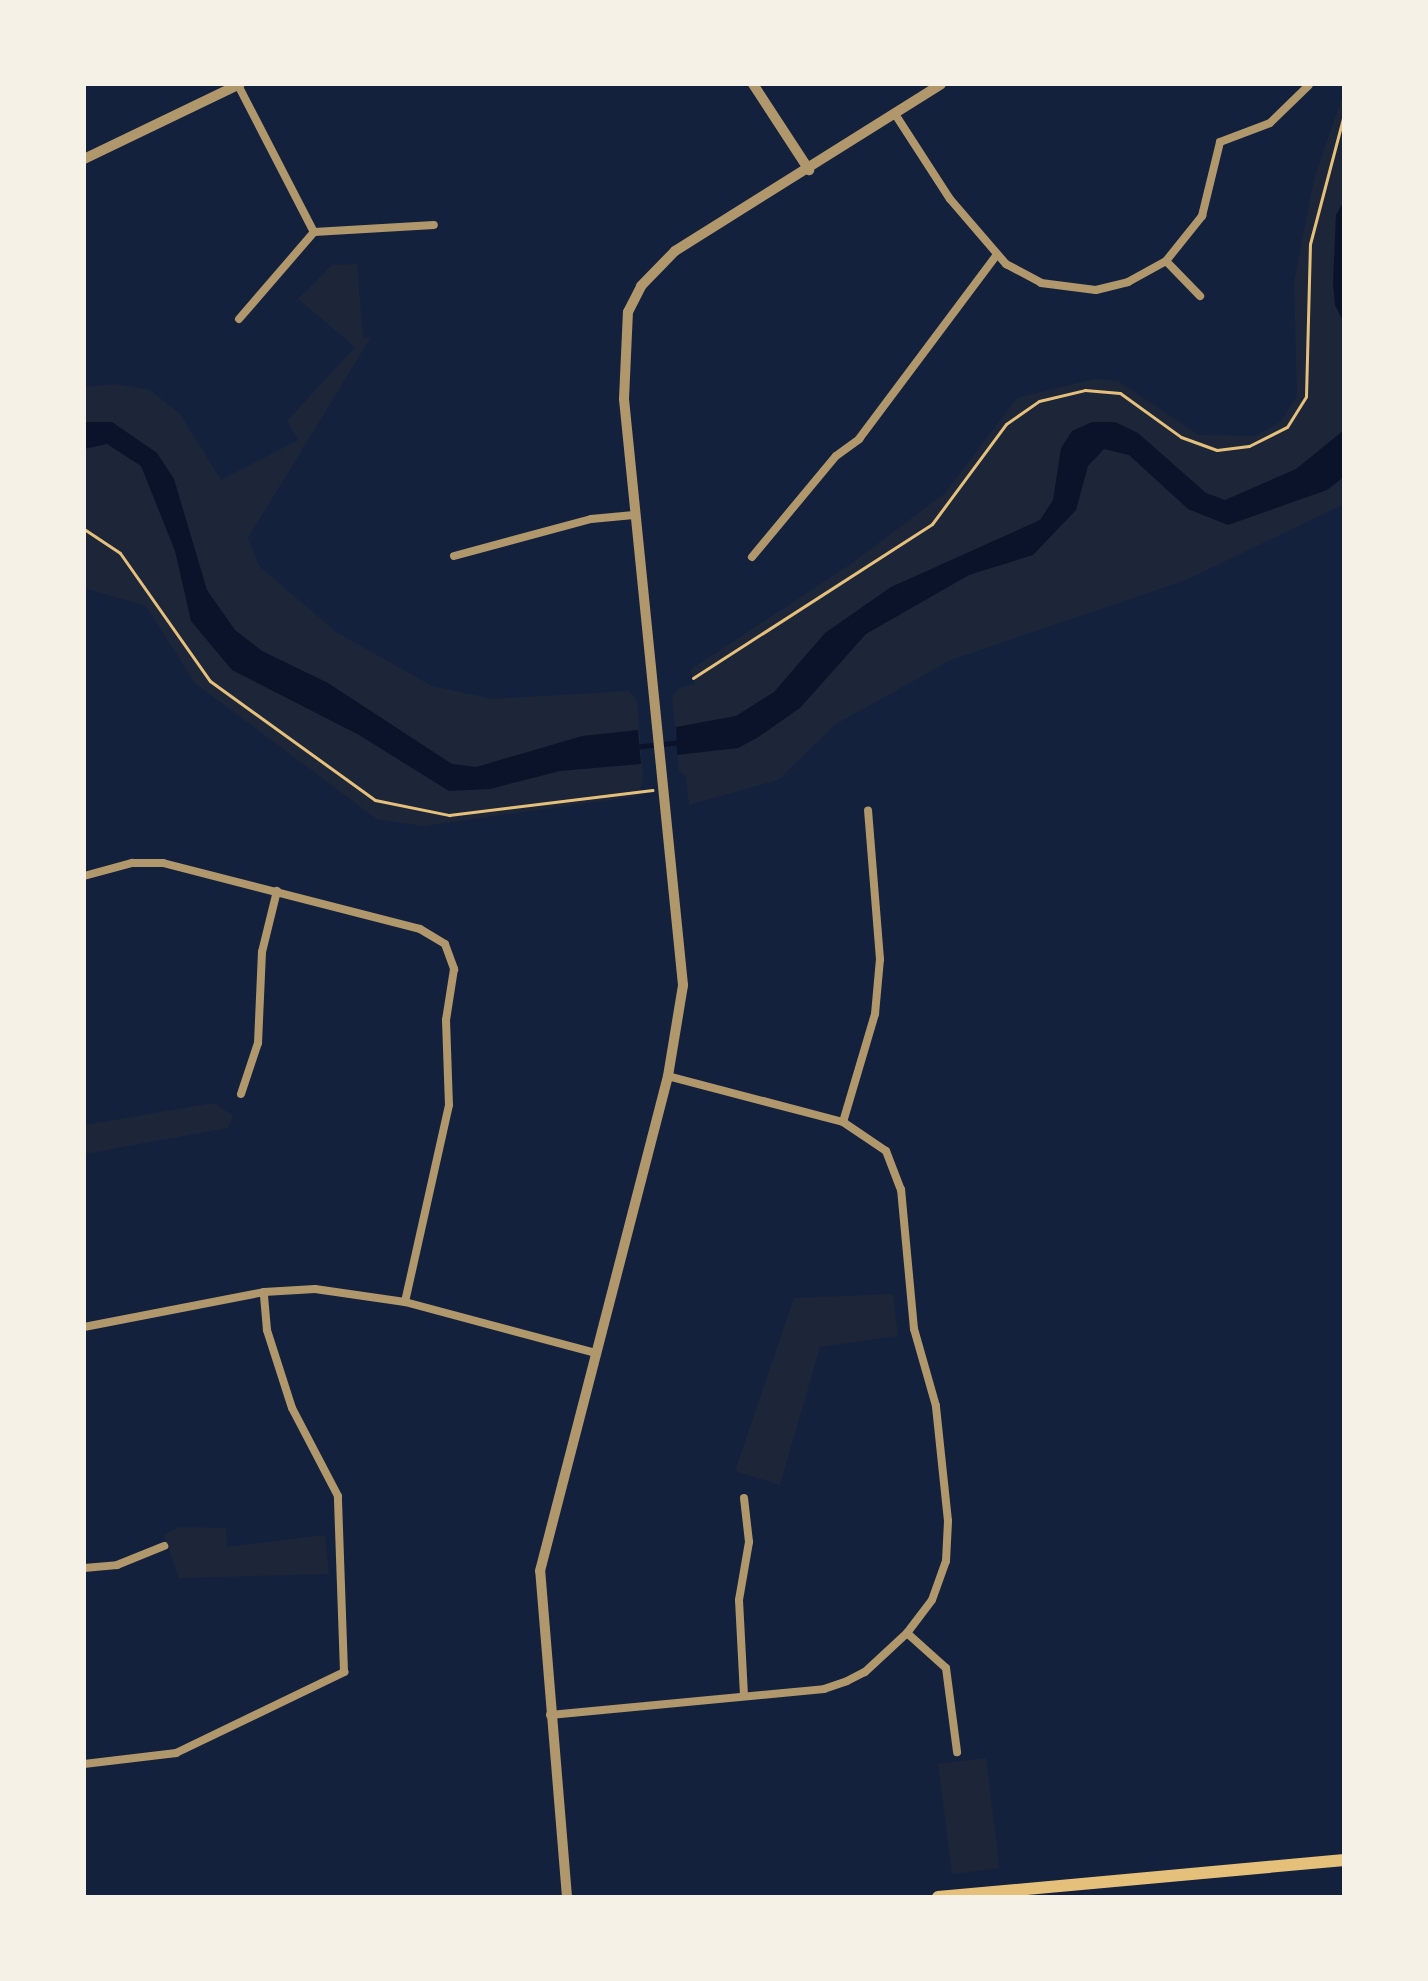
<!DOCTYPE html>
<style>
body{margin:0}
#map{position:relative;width:1428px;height:1981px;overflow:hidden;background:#14213d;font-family:"Public Sans",sans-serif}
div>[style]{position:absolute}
.green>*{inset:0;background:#1d2539;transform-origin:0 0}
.water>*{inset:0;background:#0b132b}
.stream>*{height:5px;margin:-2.5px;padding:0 2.5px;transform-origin:2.5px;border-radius:2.5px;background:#0b132b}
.path>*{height:3px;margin:-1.5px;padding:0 1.5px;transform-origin:1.5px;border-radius:1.5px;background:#e5c07b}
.minor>*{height:8px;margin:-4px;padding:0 4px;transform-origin:4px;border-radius:4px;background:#b1986c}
.tertiary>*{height:10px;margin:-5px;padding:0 5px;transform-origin:5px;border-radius:5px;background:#b1986c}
.secondary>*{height:12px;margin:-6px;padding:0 6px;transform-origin:6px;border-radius:6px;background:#e5c07b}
span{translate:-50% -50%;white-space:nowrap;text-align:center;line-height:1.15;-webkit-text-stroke:6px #f6f1e7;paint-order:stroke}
.frame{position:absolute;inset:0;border:86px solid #f6f1e7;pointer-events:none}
</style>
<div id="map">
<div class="green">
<div style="clip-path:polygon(1344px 92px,1344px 504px,1186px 580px,951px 660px,836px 724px,778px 780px,689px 805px,686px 777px,679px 771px,672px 697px,679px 688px,695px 684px,690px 670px,848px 566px,945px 493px,1017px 398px,1094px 379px,1118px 381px,1199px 435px,1255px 436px,1280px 422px,1297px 397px,1294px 282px,1314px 179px)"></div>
<div style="clip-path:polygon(357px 264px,363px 338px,371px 337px,248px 538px,259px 566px,336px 632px,432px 686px,493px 699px,629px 691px,637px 701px,643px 776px,639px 796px,423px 826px,377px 819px,195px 683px,146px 606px,84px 588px,84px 387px,117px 384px,150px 390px,180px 414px,221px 480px,298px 440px,287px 421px,355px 347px,298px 299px,332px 265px)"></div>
<div style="clip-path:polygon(214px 1103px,233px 1116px,228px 1128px,84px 1154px,84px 1125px)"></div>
<div style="clip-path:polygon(893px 1294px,898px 1336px,820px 1347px,780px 1485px,735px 1471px,794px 1298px)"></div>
<div style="clip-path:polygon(180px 1527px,226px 1528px,227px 1547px,325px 1535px,329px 1574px,179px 1578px,164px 1535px)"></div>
<div style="left:986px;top:1758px;width:111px;height:48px;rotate:83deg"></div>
</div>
<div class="water">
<div style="clip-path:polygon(1344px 201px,1344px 323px,1335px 305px,1333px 283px,1336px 215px)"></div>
<div style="clip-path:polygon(84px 422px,112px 422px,157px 453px,174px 479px,207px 590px,235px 630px,262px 651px,328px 683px,452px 764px,476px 767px,582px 736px,638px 730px,641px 764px,560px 771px,490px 789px,449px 791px,359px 735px,232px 670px,191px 621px,175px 551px,141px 466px,107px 444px,84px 449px)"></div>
<div style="clip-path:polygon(1092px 422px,1115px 422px,1138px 433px,1206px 493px,1225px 500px,1296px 469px,1344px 430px,1344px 477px,1327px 490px,1228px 525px,1188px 509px,1129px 455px,1104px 449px,1088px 466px,1076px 510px,1033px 555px,969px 575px,866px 634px,800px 708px,757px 738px,738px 748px,677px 755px,676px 727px,736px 716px,774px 692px,825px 633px,891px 587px,1040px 520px,1053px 500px,1061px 448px,1072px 431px)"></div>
</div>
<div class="stream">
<div style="left:633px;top:747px;width:49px;rotate:-5.8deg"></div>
</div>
<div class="path">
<div style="left:84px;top:529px;width:43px;rotate:33.7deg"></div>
<div style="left:120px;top:553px;width:156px;rotate:54.9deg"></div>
<div style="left:210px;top:681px;width:203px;rotate:35.8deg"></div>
<div style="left:375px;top:800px;width:76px;rotate:11.5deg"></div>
<div style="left:449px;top:815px;width:205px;rotate:-7deg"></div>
<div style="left:693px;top:678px;width:284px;rotate:-32.8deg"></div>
<div style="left:932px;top:524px;width:124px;rotate:-53.5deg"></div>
<div style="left:1006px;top:424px;width:40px;rotate:-34.9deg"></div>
<div style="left:1039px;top:401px;width:47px;rotate:-13.4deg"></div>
<div style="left:1085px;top:390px;width:35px;rotate:5deg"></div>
<div style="left:1120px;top:393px;width:75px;rotate:35.8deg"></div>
<div style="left:1181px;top:437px;width:38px;rotate:20deg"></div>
<div style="left:1217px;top:450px;width:32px;rotate:-7deg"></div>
<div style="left:1249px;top:446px;width:42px;rotate:-26.6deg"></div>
<div style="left:1287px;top:427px;width:36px;rotate:-58deg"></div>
<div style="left:1306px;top:396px;width:152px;rotate:-88.5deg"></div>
<div style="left:1310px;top:244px;width:134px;rotate:-75.3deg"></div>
</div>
<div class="minor">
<div style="left:238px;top:85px;width:165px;rotate:62.7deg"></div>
<div style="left:895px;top:114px;width:101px;rotate:57.1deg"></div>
<div style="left:950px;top:199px;width:86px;rotate:49.3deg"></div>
<div style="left:1006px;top:264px;width:40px;rotate:28deg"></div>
<div style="left:1041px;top:283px;width:55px;rotate:7.3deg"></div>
<div style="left:1096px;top:290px;width:33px;rotate:-14deg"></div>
<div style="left:1128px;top:282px;width:43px;rotate:-28.9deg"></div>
<div style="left:1166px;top:261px;width:58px;rotate:-51.3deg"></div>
<div style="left:1202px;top:216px;width:76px;rotate:-76.3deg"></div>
<div style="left:1220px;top:142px;width:53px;rotate:-20.8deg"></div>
<div style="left:1270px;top:123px;width:54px;rotate:-44.3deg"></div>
<div style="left:1166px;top:261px;width:49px;rotate:45.8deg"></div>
<div style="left:239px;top:319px;width:115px;rotate:-49.2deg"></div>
<div style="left:314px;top:232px;width:120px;rotate:-3.3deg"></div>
<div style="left:454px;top:556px;width:142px;rotate:-15.1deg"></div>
<div style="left:591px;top:519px;width:43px;rotate:-5.3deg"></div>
<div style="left:752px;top:557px;width:131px;rotate:-50.3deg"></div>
<div style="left:836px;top:456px;width:29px;rotate:-36deg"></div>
<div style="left:859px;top:439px;width:229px;rotate:-53.2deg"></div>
<div style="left:84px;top:876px;width:50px;rotate:-15.2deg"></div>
<div style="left:132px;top:863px;width:31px"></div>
<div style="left:163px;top:863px;width:265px;rotate:14.4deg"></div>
<div style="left:420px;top:929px;width:29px;rotate:31deg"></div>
<div style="left:445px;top:944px;width:27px;rotate:70deg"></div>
<div style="left:454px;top:969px;width:52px;rotate:98.9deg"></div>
<div style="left:446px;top:1020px;width:85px;rotate:88deg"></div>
<div style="left:449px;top:1105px;width:202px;rotate:102.6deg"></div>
<div style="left:241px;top:1094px;width:54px;rotate:-71.6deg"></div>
<div style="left:258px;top:1043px;width:91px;rotate:-87.5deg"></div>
<div style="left:262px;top:952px;width:63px;rotate:-76.2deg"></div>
<div style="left:843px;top:1122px;width:113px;rotate:-73.5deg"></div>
<div style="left:875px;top:1014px;width:55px;rotate:-84.8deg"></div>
<div style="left:880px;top:959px;width:149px;rotate:-94.6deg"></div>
<div style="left:84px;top:1327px;width:183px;rotate:-11deg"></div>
<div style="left:264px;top:1292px;width:51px;rotate:-3.4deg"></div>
<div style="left:315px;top:1289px;width:91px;rotate:8.2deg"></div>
<div style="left:405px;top:1302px;width:197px;rotate:15deg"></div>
<div style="left:744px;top:1498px;width:44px;rotate:83.5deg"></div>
<div style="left:749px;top:1542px;width:59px;rotate:99.8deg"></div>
<div style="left:739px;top:1600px;width:96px;rotate:87deg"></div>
<div style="left:84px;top:1568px;width:33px;rotate:-5deg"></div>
<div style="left:117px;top:1565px;width:51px;rotate:-22deg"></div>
<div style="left:907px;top:1633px;width:52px;rotate:41.9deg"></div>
<div style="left:946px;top:1668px;width:85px;rotate:82.5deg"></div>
<div style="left:550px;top:1715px;width:275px;rotate:-5.4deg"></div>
<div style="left:824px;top:1689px;width:24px;rotate:-19deg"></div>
<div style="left:847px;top:1681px;width:20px;rotate:-27deg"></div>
<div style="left:865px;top:1672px;width:57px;rotate:-42.9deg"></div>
<div style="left:907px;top:1633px;width:41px;rotate:-52.9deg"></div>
<div style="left:932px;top:1600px;width:41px;rotate:-70.3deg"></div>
<div style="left:946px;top:1561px;width:40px;rotate:-87.1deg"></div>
<div style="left:948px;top:1521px;width:116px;rotate:-96deg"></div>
<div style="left:936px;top:1406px;width:80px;rotate:-105.9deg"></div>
<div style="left:914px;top:1329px;width:140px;rotate:-95.3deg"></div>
<div style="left:901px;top:1190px;width:42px;rotate:-111deg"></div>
<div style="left:886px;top:1151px;width:52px;rotate:-146deg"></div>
<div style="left:843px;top:1122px;width:181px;rotate:-165.3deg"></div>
<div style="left:84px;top:1764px;width:93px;rotate:-6.8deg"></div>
<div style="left:176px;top:1753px;width:187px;rotate:-25.7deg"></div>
<div style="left:344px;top:1672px;width:176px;rotate:-92deg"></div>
<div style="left:338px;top:1496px;width:99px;rotate:-117.6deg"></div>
<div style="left:292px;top:1408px;width:82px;rotate:-107.8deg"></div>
<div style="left:267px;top:1330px;width:38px;rotate:-95deg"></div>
</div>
<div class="tertiary">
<div style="left:753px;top:84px;width:103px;rotate:56.9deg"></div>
<div style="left:84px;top:159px;width:173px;rotate:-25.7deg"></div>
<div style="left:567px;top:1897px;width:327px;rotate:-94.7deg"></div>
<div style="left:540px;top:1571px;width:511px;rotate:-75.5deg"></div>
<div style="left:668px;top:1076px;width:92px;rotate:-80.6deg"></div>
<div style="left:683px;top:985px;width:589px;rotate:-95.75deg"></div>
<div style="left:624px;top:399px;width:87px;rotate:-87.4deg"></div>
<div style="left:628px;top:312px;width:29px;rotate:-63deg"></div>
<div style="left:641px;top:286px;width:49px;rotate:-45.8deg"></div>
<div style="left:675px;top:251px;width:314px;rotate:-32.1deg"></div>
</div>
<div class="secondary">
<div style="left:938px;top:1897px;width:408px;rotate:-5.2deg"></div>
</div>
<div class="frame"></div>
</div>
